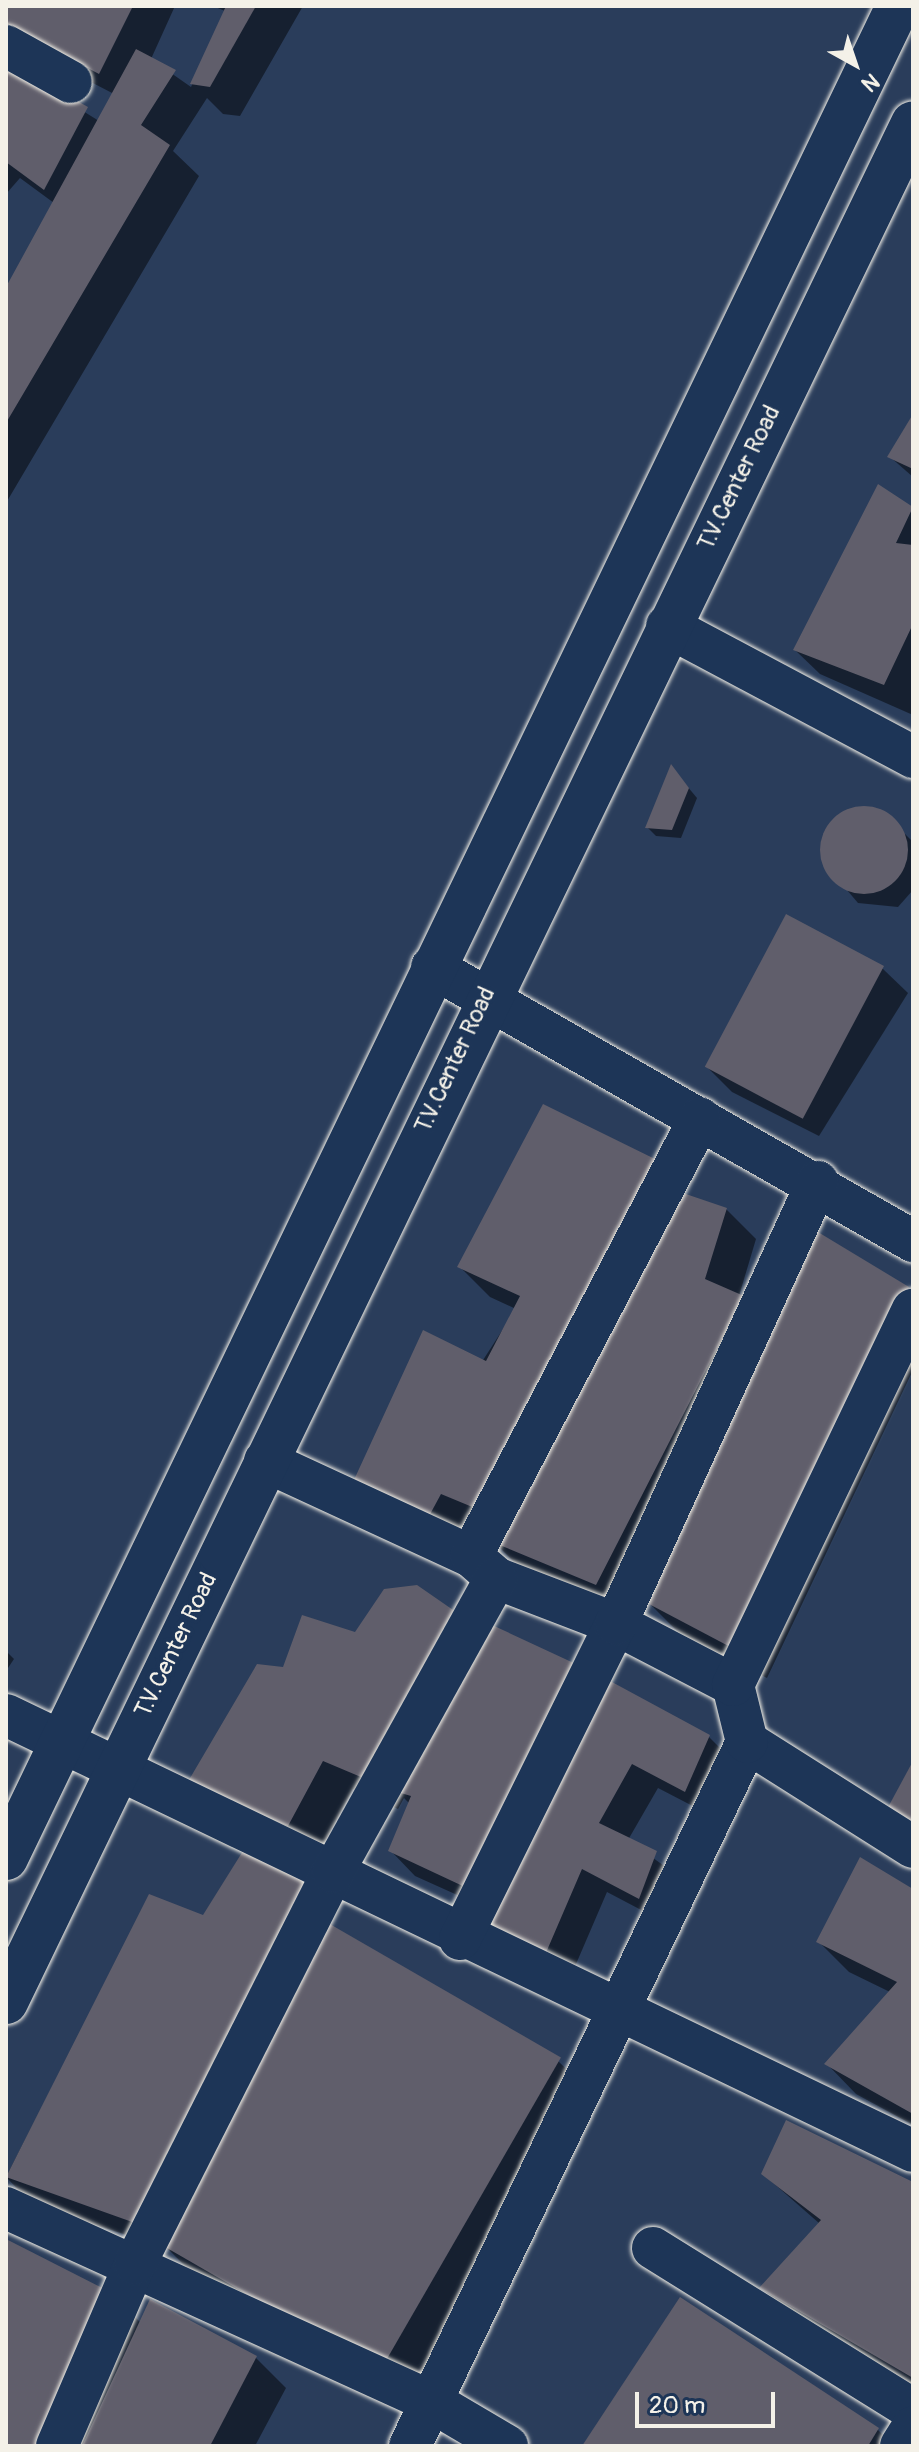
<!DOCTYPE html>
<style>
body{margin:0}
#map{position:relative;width:919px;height:2452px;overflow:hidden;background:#2a3d5b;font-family:Pangolin,sans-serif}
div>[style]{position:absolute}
.shadow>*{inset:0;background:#0007}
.building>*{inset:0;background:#605e6b;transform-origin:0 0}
.round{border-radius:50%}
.roads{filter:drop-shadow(0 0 2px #f4f1e8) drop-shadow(0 0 2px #f4f1e8)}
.street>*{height:42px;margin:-21px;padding:0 21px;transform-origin:21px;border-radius:21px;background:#1d3557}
.secondary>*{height:44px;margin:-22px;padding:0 22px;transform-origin:22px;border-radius:22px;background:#1d3557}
span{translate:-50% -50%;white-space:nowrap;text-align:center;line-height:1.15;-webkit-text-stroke:8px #1d3557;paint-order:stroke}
.street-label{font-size:24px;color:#f4f1e8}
.frame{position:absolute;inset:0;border:8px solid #f4f1e8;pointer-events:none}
.north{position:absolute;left:815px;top:24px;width:80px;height:80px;-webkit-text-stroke:6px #1d3557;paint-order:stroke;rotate:140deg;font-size:22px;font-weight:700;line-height:32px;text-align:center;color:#f4f1e8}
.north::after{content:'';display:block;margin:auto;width:28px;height:36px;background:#f4f1e8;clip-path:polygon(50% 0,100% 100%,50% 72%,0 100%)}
.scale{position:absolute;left:635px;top:2392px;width:140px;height:36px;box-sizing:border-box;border:4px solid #f4f1e8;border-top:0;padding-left:10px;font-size:24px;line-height:28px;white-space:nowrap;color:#f4f1e8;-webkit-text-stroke:6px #1d3557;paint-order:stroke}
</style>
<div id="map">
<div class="shadow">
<div style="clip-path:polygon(6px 6px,175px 6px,151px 59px,191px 87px,225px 11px,213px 6px,303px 6px,240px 116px,223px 114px,207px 98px,173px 151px,199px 176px,6px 503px,6px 291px,54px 203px,20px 178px,6px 194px,6px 63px,99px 121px,114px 94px,6px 38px)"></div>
<div style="clip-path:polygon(913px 418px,913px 477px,889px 456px)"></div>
<div style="clip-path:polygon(878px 487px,913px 509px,913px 715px,820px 674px,795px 650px)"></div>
<div style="clip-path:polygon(672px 768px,697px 798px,681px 838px,656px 836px,648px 828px)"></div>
<div style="clip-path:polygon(883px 812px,913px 842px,913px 890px,898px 907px,858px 903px,824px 863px,825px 835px,843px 814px)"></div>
<div style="clip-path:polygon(786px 917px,883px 969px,908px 993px,819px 1136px,732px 1092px,707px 1067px)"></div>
<div style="clip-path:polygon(658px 1163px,686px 1196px,726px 1209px,756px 1239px,739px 1296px,913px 1294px,913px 1370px,767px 1678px,679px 1633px,649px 1603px,627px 1614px,522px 1570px,492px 1540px,458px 1547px,385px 1512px,516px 1309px,490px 1297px,460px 1267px)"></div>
<div style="clip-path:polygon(455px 1614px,708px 1736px,733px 1761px,710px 1815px,658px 1788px,628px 1840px,681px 1878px,664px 1922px,607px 1892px,570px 1978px,495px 1912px,415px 1876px,391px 1851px,410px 1804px,404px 1798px,398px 1809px,353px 1789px,318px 1855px,219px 1815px,284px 1669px,356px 1634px)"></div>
<div style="clip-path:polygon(6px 1651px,14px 1659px,6px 1671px)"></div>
<div style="clip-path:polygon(913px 1892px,913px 2125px,856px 2094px,827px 2064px,890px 1992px,849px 1972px,819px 1942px)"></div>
<div style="clip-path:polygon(150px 1897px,204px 1918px,328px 1925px,558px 2061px,589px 2091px,446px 2408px,194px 2275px,167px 2248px,33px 2205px,6px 2177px)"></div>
<div style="clip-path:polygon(763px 2174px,913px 2184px,913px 2389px,791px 2318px,762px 2288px,820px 2224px)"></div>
<div style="clip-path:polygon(6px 2241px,115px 2297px,141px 2323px,256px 2358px,286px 2388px,255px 2446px,6px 2446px)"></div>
<div style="clip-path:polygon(878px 2430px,894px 2446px,584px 2446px)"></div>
</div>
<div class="building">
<div style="clip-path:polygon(6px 6px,133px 6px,99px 74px,6px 25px)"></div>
<div style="clip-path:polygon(226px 6px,256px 6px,210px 87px,190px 84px)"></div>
<div style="clip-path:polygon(136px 49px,176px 70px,141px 125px,170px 145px,6px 423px,6px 287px)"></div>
<div style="clip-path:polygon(6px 61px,88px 107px,44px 190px,6px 162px)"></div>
<div style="clip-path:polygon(913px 414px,913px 469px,887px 457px)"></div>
<div style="clip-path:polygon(878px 484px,913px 507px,896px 543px,913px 545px,913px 624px,884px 685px,793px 650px)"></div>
<div style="clip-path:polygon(671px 764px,689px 788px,672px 830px,645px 828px)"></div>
<div class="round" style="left:820px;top:806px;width:88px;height:88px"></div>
<div style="left:786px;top:914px;width:111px;height:173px;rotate:28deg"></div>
<div style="clip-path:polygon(543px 1104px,659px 1161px,482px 1511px,441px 1494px,428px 1518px,353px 1482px,423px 1330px,486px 1361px,520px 1296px,457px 1267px)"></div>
<div style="clip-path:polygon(677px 1191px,727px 1208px,705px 1279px,744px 1296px,596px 1585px,490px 1541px)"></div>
<div style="clip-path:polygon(803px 1223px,909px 1287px,736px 1650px,647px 1603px)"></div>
<div style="clip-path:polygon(417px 1585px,456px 1612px,368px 1780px,323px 1761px,288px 1826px,186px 1785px,257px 1664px,283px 1667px,302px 1615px,355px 1632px,384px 1589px)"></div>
<div style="clip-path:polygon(492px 1625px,578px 1665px,467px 1888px,388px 1851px,411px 1796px,394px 1791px)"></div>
<div style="clip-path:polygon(599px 1675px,710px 1735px,685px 1792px,632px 1764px,599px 1823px,657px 1851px,639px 1899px,582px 1869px,545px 1955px,485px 1930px)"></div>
<div style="clip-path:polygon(913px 1761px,913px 1829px,886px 1811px)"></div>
<div style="clip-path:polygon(243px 1851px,305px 1881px,135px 2223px,6px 2177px,149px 1894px,203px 1915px)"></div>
<div style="clip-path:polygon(860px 1857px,913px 1889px,913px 2114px,824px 2064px,897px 1982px,816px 1942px)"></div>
<div style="left:328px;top:1923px;width:269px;height:362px;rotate:30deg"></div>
<div style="clip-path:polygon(786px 2120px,913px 2182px,913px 2378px,759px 2288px,821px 2220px,761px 2174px)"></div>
<div style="clip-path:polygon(6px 2239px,116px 2295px,47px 2446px,6px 2446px)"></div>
<div style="clip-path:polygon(680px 2297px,879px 2428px,868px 2446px,582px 2446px)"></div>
<div style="clip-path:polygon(150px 2299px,257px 2356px,210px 2446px,82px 2446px)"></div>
</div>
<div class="roads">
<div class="street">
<div style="left:6px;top:46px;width:74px;rotate:29deg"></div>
<div style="left:667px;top:626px;width:279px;rotate:28deg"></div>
<div style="left:432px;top:967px;width:554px;rotate:29.67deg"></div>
<div style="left:265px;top:1461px;width:227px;rotate:24.8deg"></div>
<div style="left:471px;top:1556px;width:33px;rotate:41deg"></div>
<div style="left:496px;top:1578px;width:129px;rotate:21deg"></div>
<div style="left:616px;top:1624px;width:132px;rotate:27.5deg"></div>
<div style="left:471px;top:1556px;width:494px;rotate:-62.4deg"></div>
<div style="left:6px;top:1715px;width:1006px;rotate:25.67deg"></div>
<div style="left:747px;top:1742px;width:196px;rotate:32.3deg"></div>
<div style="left:460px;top:1939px;width:352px;rotate:-63.7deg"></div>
<div style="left:616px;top:1624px;width:486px;rotate:-65.5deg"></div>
<div style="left:6px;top:2208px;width:470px;rotate:24.5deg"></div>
<div style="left:434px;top:2403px;width:85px;rotate:30.5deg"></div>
<div style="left:653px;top:2248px;width:306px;rotate:31.9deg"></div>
<div style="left:57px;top:2446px;width:198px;rotate:-66.8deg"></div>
<div style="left:135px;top:2264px;width:439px;rotate:-63.2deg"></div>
<div style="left:333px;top:1872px;width:336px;rotate:-61deg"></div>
<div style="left:410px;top:2446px;width:781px;rotate:-64.42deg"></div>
<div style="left:747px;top:1742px;width:59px;rotate:-103.8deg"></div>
<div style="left:733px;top:1685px;width:416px;rotate:-64.4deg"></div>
<div style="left:901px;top:2446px;width:22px;rotate:-58deg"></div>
</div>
<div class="secondary">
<div style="left:6px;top:1858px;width:2056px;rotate:-64.28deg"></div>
<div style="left:6px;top:2002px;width:2086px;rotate:-64.23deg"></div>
</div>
</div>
<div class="street-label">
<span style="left:739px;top:478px;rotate:-64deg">T.V.Center Road</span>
<span style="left:455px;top:1060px;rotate:-65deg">T.V.Center Road</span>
<span style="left:176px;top:1645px;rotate:-64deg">T.V.Center Road</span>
</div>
<div class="frame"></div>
<div class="north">N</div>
<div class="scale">20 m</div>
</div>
